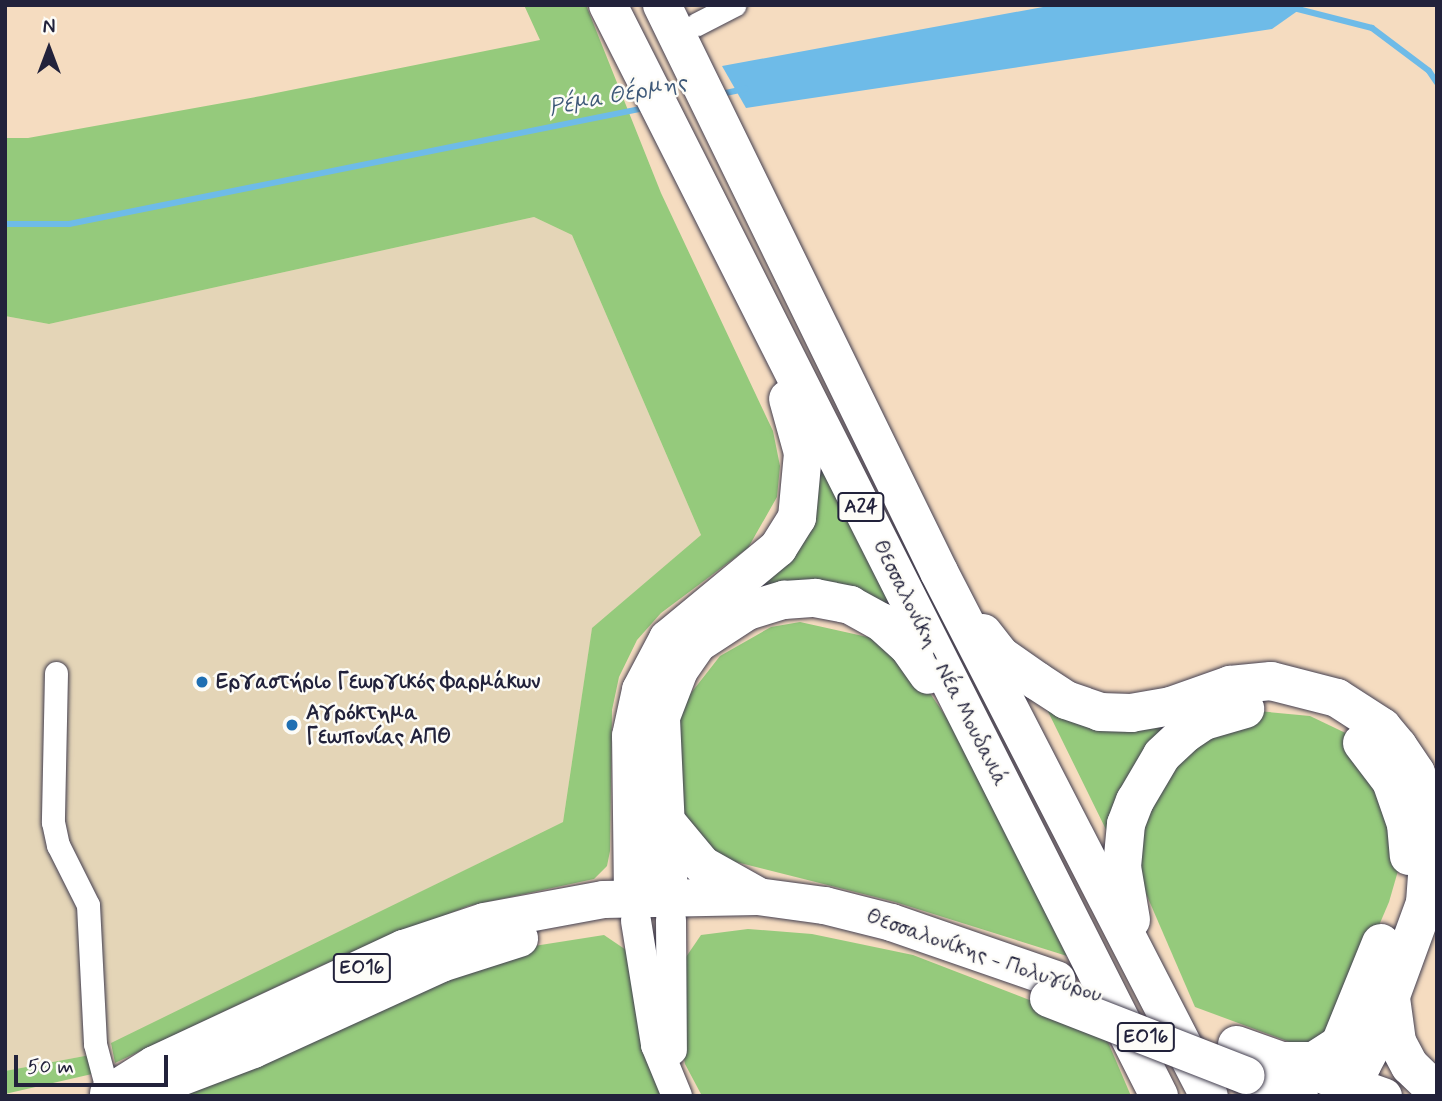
<!DOCTYPE html>
<meta charset="utf-8">
<style>
body{margin:0}
#map{position:relative;width:1442px;height:1101px;overflow:hidden;background:#f5dcc0;font-family:Mynerve,sans-serif}
div>[style]{position:absolute}
.built>*{inset:0;background:#e4d5b7}
.green>*{inset:0;background:#95ca7c}
.water>*{inset:0;background:#6ebbe8}
.stream>*{height:6px;margin:-3px;padding:0 3px;transform-origin:3px;border-radius:3px;background:#6ebbe8}
.roads{filter:drop-shadow(0 0 2px #423e4f) drop-shadow(0 0 2px #423e4f)}
.minor>*{height:23px;margin:-11.5px;padding:0 11.5px;transform-origin:11.5px;border-radius:11.5px;background:#fff}
.tertiary>*{height:30px;margin:-15px;padding:0 15px;transform-origin:15px;border-radius:15px;background:#fff}
.primary>*{height:37px;margin:-18.5px;padding:0 18.5px;transform-origin:18.5px;border-radius:18.5px;background:#fff}
.trunk>*{height:38px;margin:-19px;padding:0 19px;transform-origin:19px;border-radius:19px;background:#fff}
.bridges{filter:drop-shadow(0 0 2px #423e4f) drop-shadow(0 0 2px #423e4f)}
.primary-bridge>*{height:37px;margin:-18.5px;padding:0 18.5px;transform-origin:18.5px;border-radius:18.5px;background:#fff}
.dots>*{width:19px;height:19px;translate:-50% -50%;box-sizing:border-box;border:4px solid #fdfcf7;border-radius:50%}
span{translate:-50% -50%;white-space:nowrap;text-align:center;line-height:1.15;-webkit-text-stroke:5px #fdfcf7;paint-order:stroke}
.shield-label span{padding:2px 5px;background:#fdfcf7;border:2px solid;border-radius:5px;-webkit-text-stroke-width:0}
.shield-label{font-size:19px;color:#22223b;font-weight:700}
.street-label{font-size:21px;color:#22223b}
.poi-label{font-size:21px;color:#22223b;font-weight:700}
.left{translate:0 -50%;text-align:left}
.water-label{font-size:23px;color:#3d5878;font-style:italic}
.frame{position:absolute;inset:0;border:7px solid #22223b;pointer-events:none}
.north{position:absolute;left:14px;top:14px;width:70px;height:70px;-webkit-text-stroke:5px #fdfcf7;paint-order:stroke;rotate:0deg;font-size:19px;font-weight:700;line-height:28px;text-align:center;color:#22223b}
.north::after{content:'';display:block;margin:auto;width:24px;height:32px;background:#22223b;clip-path:polygon(50% 0,100% 100%,50% 72%,0 100%)}
.scale{position:absolute;left:14px;top:1055px;width:154px;height:32px;box-sizing:border-box;border:4px solid #22223b;border-top:0;padding-left:9px;font-size:21px;line-height:24px;white-space:nowrap;color:#22223b;-webkit-text-stroke:5px #fdfcf7;paint-order:stroke}
</style>
<div id="map">
<div class="built">
<div style="clip-path:polygon(534px 217px,572px 235px,701px 535px,592px 629px,563px 822px,90px 1055px,5px 1071px,5px 316px,49px 324px)"></div>
</div>
<div class="green">
<div style="clip-path:polygon(524px 5px,586px 5px,661px 193px,773px 431px,780px 466px,777px 497px,748px 548px,661px 613px,637px 640px,619px 677px,612px 710px,610px 851px,607px 866px,594px 879px,468px 906px,318px 967px,115px 1063px,111px 1043px,563px 822px,592px 628px,701px 535px,572px 235px,534px 217px,49px 324px,5px 316px,5px 138px,28px 138px,261px 96px,540px 40px)"></div>
<div style="clip-path:polygon(822px 455px,907px 622px,739px 597px,817px 504px)"></div>
<div style="clip-path:polygon(800px 622px,872px 638px,921px 680px,957px 733px,1067px 956px,895px 902px,720px 858px,688px 827px,679px 799px,675px 736px,684px 702px,720px 656px,771px 627px)"></div>
<div style="clip-path:polygon(1033px 681px,1061px 699px,1222px 701px,1118px 854px)"></div>
<div style="clip-path:polygon(1258px 711px,1310px 716px,1356px 738px,1402px 857px,1389px 902px,1342px 1012px,1317px 1042px,1295px 1044px,1195px 1007px,1141px 882px,1140px 830px,1176px 753px)"></div>
<div style="clip-path:polygon(748px 929px,812px 934px,913px 955px,1102px 1028px,1131px 1096px,702px 1096px,685px 1064px,681px 1042px,686px 957px,701px 935px)"></div>
<div style="clip-path:polygon(604px 935px,632px 954px,666px 1096px,161px 1096px,515px 949px)"></div>
<div style="clip-path:polygon(90px 1055px,92px 1074px,5px 1094px,5px 1071px)"></div>
</div>
<div class="water">
<div style="clip-path:polygon(1054px 5px,1306px 5px,1272px 29px,746px 108px,722px 66px)"></div>
</div>
<div class="stream">
<div style="left:1282px;top:5px;width:93px;rotate:14.3deg"></div>
<div style="left:1372px;top:28px;width:71px;rotate:37deg"></div>
<div style="left:1429px;top:71px;width:14px;rotate:56deg"></div>
<div style="left:721px;top:94px;width:25px;rotate:-12deg"></div>
<div style="left:5px;top:224px;width:64px"></div>
<div style="left:69px;top:224px;width:588px;rotate:-11.39deg"></div>
</div>
<div class="roads">
<div class="minor">
<div style="left:697px;top:24px;width:42px;rotate:-27.2deg"></div>
<div style="left:56px;top:673px;width:149px;rotate:91.2deg"></div>
<div style="left:53px;top:822px;width:24px;rotate:78deg"></div>
<div style="left:58px;top:845px;width:67px;rotate:63.4deg"></div>
<div style="left:88px;top:905px;width:139px;rotate:87.1deg"></div>
<div style="left:95px;top:1044px;width:51px;rotate:75.1deg"></div>
</div>
<div class="tertiary">
<div style="left:671px;top:920px;width:130px;rotate:89.6deg"></div>
<div style="left:636px;top:921px;width:126px;rotate:80.8deg"></div>
<div style="left:656px;top:1045px;width:55px;rotate:67.6deg"></div>
</div>
<div class="primary">
<div style="left:1236px;top:1044px;width:156px;rotate:19.5deg"></div>
<div style="left:1245px;top:1075px;width:58px;rotate:21.3deg"></div>
<div style="left:156px;top:1086px;width:104px;rotate:-20.9deg"></div>
<div style="left:253px;top:1049px;width:207px;rotate:-24.6deg"></div>
<div style="left:441px;top:963px;width:82px;rotate:-17.8deg"></div>
<div style="left:108px;top:1093px;width:54px;rotate:-32.2deg"></div>
<div style="left:154px;top:1064px;width:275px;rotate:-25deg"></div>
<div style="left:403px;top:948px;width:85px;rotate:-18.4deg"></div>
<div style="left:484px;top:921px;width:121px;rotate:-10.5deg"></div>
<div style="left:603px;top:899px;width:154px;rotate:-1.1deg"></div>
<div style="left:757px;top:896px;width:68px;rotate:7.7deg"></div>
<div style="left:824px;top:905px;width:69px;rotate:14.2deg"></div>
<div style="left:891px;top:922px;width:175px;rotate:19.1deg"></div>
</div>
<div class="trunk">
<div style="left:608px;top:5px;width:1222px;rotate:63.2deg"></div>
<div style="left:662px;top:5px;width:631px;rotate:63.96deg"></div>
<div style="left:939px;top:572px;width:589px;rotate:62.74deg"></div>
<div style="left:983px;top:633px;width:28px;rotate:52deg"></div>
<div style="left:1000px;top:655px;width:45px;rotate:35.1deg"></div>
<div style="left:1037px;top:681px;width:35px;rotate:33deg"></div>
<div style="left:1066px;top:700px;width:36px;rotate:19deg"></div>
<div style="left:1100px;top:712px;width:31px;rotate:2deg"></div>
<div style="left:1131px;top:713px;width:41px;rotate:-9.9deg"></div>
<div style="left:1171px;top:706px;width:63px;rotate:-19.6deg"></div>
<div style="left:1230px;top:685px;width:41px;rotate:-5.6deg"></div>
<div style="left:1271px;top:681px;width:68px;rotate:14.4deg"></div>
<div style="left:1337px;top:698px;width:54px;rotate:32.8deg"></div>
<div style="left:1382px;top:727px;width:25px;rotate:50deg"></div>
<div style="left:1398px;top:746px;width:32px;rotate:56deg"></div>
<div style="left:1416px;top:773px;width:50px;rotate:72.6deg"></div>
<div style="left:1431px;top:821px;width:82px;rotate:94.2deg"></div>
<div style="left:1425px;top:903px;width:148px;rotate:110.1deg"></div>
<div style="left:1374px;top:1042px;width:26px;rotate:118deg"></div>
<div style="left:1362px;top:1065px;width:28px;rotate:142deg"></div>
<div style="left:1362px;top:743px;width:48px;rotate:52.7deg"></div>
<div style="left:1391px;top:781px;width:46px;rotate:70.8deg"></div>
<div style="left:1406px;top:824px;width:32px;rotate:85deg"></div>
<div style="left:664px;top:819px;width:60px;rotate:50.4deg"></div>
<div style="left:702px;top:865px;width:63px;rotate:29.4deg"></div>
<div style="left:669px;top:895px;width:178px;rotate:-92.6deg"></div>
<div style="left:661px;top:717px;width:50px;rotate:-69deg"></div>
<div style="left:679px;top:670px;width:33px;rotate:-55deg"></div>
<div style="left:698px;top:643px;width:59px;rotate:-33.1deg"></div>
<div style="left:747px;top:611px;width:39px;rotate:-17deg"></div>
<div style="left:784px;top:600px;width:31px;rotate:-4deg"></div>
<div style="left:815px;top:598px;width:36px;rotate:11deg"></div>
<div style="left:850px;top:605px;width:35px;rotate:29deg"></div>
<div style="left:881px;top:622px;width:36px;rotate:42deg"></div>
<div style="left:908px;top:646px;width:35px;rotate:55deg"></div>
<div style="left:633px;top:896px;width:160px;rotate:-90.7deg"></div>
<div style="left:631px;top:736px;width:47px;rotate:-77.7deg"></div>
<div style="left:641px;top:690px;width:58px;rotate:-62.1deg"></div>
<div style="left:668px;top:639px;width:143px;rotate:-39.6deg"></div>
<div style="left:778px;top:548px;width:36px;rotate:-58deg"></div>
<div style="left:797px;top:518px;width:65px;rotate:-84.7deg"></div>
<div style="left:803px;top:453px;width:56px;rotate:-105.5deg"></div>
<div style="left:1131px;top:920px;width:54px;rotate:-99.6deg"></div>
<div style="left:1122px;top:867px;width:43px;rotate:-84.7deg"></div>
<div style="left:1126px;top:824px;width:25px;rotate:-69deg"></div>
<div style="left:1135px;top:801px;width:53px;rotate:-59.6deg"></div>
<div style="left:1162px;top:755px;width:33px;rotate:-43deg"></div>
<div style="left:1186px;top:733px;width:22px;rotate:-34deg"></div>
<div style="left:1204px;top:721px;width:43px;rotate:-16.3deg"></div>
<div style="left:1391px;top:998px;width:44px;rotate:82.2deg"></div>
<div style="left:1397px;top:1042px;width:27px;rotate:62deg"></div>
<div style="left:1410px;top:1066px;width:37px;rotate:44deg"></div>
<div style="left:1276px;top:1061px;width:38px"></div>
<div style="left:1314px;top:1061px;width:31px;rotate:-33deg"></div>
<div style="left:1340px;top:1082px;width:38px;rotate:-90deg"></div>
<div style="left:1340px;top:1044px;width:109px;rotate:-67.9deg"></div>
</div>
</div>
<div class="bridges">
<div class="primary-bridge">
<div style="left:1048px;top:998px;width:212px;rotate:21.3deg"></div>
</div>
</div>
<div class="dots">
<div style="left:202px;top:682px;background:#1f6fb2"></div>
<div style="left:292px;top:725px;background:#1f6fb2"></div>
</div>
<div class="shield-label">
<span style="left:861px;top:507px">Α24</span>
<span style="left:362px;top:968px">ΕΟ16</span>
<span style="left:1146px;top:1037px">ΕΟ16</span>
</div>
<div class="street-label">
<span style="left:940px;top:663px;rotate:63deg">Θεσσαλονίκη - Νέα Μουδανιά</span>
<span style="left:984px;top:956px;rotate:19deg">Θεσσαλονίκης - Πολυγύρου</span>
</div>
<div class="poi-label">
<span class="left" style="left:216px;top:682px">Εργαστήριο Γεωργικός Φαρμάκων</span>
<span class="left" style="left:306px;top:725px">Αγρόκτημα<br>Γεωπονίας ΑΠΘ</span>
</div>
<div class="water-label">
<span style="left:618px;top:96px;rotate:-11deg">Ρέμα Θέρμης</span>
</div>
<div class="frame"></div>
<div class="north">N</div>
<div class="scale">50 m</div>
</div>
